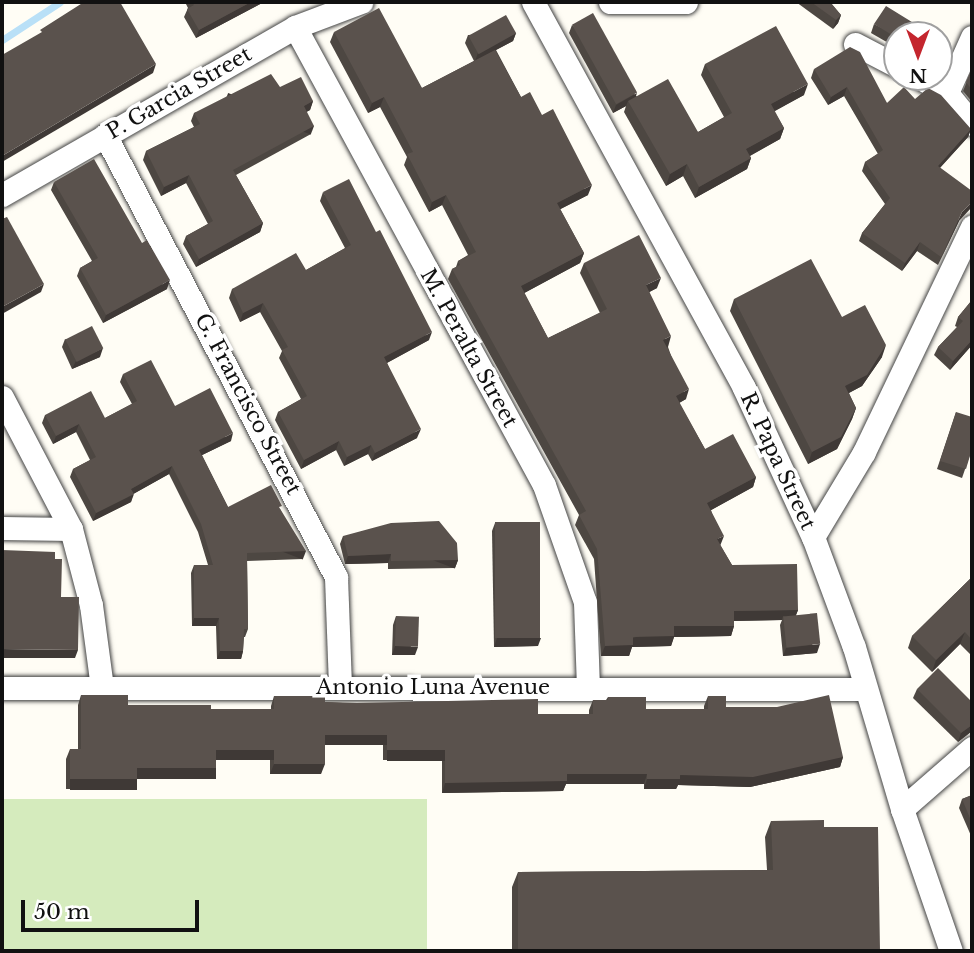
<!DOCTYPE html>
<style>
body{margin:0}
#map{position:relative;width:974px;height:953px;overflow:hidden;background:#fffdf5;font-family:"Libre Baskerville",serif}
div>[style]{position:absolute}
.green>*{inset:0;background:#d5ebbd;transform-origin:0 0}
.stream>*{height:7px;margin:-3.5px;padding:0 3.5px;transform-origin:3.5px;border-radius:3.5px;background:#b9e0f7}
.roads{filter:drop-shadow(0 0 2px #444) drop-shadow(0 0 2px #444)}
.minor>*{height:23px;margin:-11.5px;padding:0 11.5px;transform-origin:11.5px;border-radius:11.5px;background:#fff}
.wall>*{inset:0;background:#4d4742}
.shaded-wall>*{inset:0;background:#3f3936;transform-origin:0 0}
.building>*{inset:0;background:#5a524d;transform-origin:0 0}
span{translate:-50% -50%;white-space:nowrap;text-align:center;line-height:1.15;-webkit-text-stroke:7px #fff;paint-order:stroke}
.street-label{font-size:21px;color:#111}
.frame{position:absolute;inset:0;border:4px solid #111;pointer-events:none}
.north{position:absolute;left:883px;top:21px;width:70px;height:70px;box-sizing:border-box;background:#fff;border:2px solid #a0a0a0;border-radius:50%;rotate:180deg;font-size:19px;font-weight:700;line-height:28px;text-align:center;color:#111}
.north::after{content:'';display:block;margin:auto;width:24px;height:32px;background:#c4262e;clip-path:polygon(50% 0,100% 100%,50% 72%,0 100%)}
.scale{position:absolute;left:21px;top:900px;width:178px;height:32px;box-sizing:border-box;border:4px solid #111;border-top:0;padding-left:9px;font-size:21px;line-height:24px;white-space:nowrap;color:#111;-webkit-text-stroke:5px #fff;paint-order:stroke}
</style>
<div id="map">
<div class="green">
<div style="left:2px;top:799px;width:425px;height:152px"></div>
</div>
<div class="stream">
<div style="left:2px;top:40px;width:69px;rotate:-33.2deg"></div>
</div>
<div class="roads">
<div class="minor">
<div style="left:533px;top:2px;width:440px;rotate:61.3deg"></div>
<div style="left:744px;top:388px;width:164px;rotate:65.2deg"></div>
<div style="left:813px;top:537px;width:117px;rotate:69.6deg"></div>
<div style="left:854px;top:647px;width:169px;rotate:73.5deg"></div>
<div style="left:902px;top:809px;width:150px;rotate:71deg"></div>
<div style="left:610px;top:2px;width:76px"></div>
<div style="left:295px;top:27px;width:521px;rotate:61.47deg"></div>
<div style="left:544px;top:485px;width:124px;rotate:70.7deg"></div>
<div style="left:585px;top:602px;width:85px;rotate:88deg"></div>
<div style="left:972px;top:37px;width:61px;rotate:114.1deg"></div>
<div style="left:947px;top:93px;width:40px;rotate:51deg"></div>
<div style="left:855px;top:44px;width:47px;rotate:27.6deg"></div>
<div style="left:918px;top:77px;width:33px;rotate:29deg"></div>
<div style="left:105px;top:135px;width:499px;rotate:62.4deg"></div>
<div style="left:336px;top:577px;width:111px;rotate:87.9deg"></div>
<div style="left:2px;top:195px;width:338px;rotate:-29.8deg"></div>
<div style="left:295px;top:27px;width:71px;rotate:-20.7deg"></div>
<div style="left:2px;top:397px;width:149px;rotate:62.4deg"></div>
<div style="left:71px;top:529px;width:79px;rotate:75.3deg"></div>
<div style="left:91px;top:605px;width:83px;rotate:82.4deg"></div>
<div style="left:2px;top:528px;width:69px;rotate:0.8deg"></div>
<div style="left:813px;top:537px;width:99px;rotate:-59deg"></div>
<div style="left:864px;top:452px;width:250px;rotate:-64.4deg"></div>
<div style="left:2px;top:688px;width:863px;rotate:0.07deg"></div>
<div style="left:902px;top:809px;width:93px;rotate:-41.1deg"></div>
</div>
</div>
<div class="wall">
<div style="clip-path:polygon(185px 2px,264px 2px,196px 38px,184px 17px,188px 8px)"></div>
<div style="clip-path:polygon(796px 2px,830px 2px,841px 15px,838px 23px,833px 29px)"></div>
<div style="clip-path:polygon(874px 24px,897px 35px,897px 48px,871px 33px)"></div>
<div style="clip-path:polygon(572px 25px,636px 96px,698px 132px,724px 117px,701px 75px,705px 64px,804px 95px,774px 111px,784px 128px,780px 139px,750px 156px,751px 158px,747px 169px,695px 198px,683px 176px,666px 186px,624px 112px,626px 106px,613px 113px,569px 33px)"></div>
<div style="clip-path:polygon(334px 32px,422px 88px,474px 61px,465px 43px,468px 35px,516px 33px,513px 41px,496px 50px,521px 97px,588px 195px,560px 209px,584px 253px,580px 263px,524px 293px,548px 338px,600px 313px,580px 273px,584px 263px,657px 288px,649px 292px,686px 399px,679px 403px,705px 449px,756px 477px,753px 487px,711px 510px,720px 545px,732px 565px,798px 610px,796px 615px,817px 653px,783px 656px,780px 625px,782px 620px,734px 621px,734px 626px,731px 636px,674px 637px,671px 646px,632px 647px,629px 656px,601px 656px,594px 559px,575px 525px,579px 515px,448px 279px,452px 269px,456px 267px,458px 261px,468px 255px,442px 205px,429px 212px,404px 165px,407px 157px,380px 107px,368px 113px,330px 42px)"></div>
<div style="clip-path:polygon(814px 69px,887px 103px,915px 99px,971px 129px,968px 137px,940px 168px,959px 221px,938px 265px,917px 251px,902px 271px,859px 241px,862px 233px,885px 204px,862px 171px,865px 162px,878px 154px,844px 96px,828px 105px,811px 78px)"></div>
<div style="clip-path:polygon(972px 69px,972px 102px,963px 91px)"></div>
<div style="clip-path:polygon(280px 87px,313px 101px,310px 110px,306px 112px,311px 134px,236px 175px,263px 223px,260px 232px,196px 267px,183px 244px,186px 236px,208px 224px,186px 183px,161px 196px,143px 160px,146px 151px,194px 127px,191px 121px,194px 113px)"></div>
<div style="clip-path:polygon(54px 182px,167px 289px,103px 323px,77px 276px,80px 268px,92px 261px,51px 190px)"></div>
<div style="clip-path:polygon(323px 192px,429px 340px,387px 363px,417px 438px,372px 461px,368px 454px,344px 466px,336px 450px,301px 469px,275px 420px,278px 412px,301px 399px,279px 358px,282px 351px,260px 312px,240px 322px,229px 298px,232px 289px,306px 270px,345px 248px,320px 201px)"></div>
<div style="clip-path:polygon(734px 299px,842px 317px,882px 357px,862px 386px,849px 393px,856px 408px,852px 419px,837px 449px,808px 464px,730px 311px)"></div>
<div style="clip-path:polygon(972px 300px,972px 345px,950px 370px,934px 355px,938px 347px,957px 327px,955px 326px,958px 317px)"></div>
<div style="clip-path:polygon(65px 339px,100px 357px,72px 369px,62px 347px)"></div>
<div style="clip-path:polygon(123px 374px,231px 441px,202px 455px,228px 507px,280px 509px,303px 559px,247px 561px,248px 629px,245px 637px,244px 637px,243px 651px,241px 659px,217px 659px,216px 626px,192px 626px,191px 573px,194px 565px,208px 565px,198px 532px,169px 474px,133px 494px,131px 502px,93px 521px,70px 477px,73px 469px,90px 460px,76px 432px,53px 444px,42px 423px,45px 415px,105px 418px,132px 404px,120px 382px)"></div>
<div style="clip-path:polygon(956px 412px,972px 449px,962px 478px,937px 469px)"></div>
<div style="clip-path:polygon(495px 523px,538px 646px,494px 647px,492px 531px)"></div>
<div style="clip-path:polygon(343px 536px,458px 560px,455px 568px,388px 569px,388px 563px,345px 564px,340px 544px)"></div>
<div style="clip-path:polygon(972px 577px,972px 656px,960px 644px,932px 672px,908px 648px,912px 636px)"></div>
<div style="clip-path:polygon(396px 616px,415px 655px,392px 655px,393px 625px)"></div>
<div style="clip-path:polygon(917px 689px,972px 702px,972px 731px,958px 742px,913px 698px)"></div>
<div style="clip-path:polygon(81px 695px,128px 705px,211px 709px,271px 709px,271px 706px,274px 696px,325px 702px,538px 714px,589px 714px,589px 710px,593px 700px,606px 700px,608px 697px,646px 709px,704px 709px,704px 706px,708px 696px,726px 707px,843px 757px,840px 767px,750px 787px,678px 785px,676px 789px,644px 789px,644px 784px,566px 784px,563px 791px,442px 793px,442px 760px,383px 760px,383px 745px,325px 745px,321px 774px,270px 774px,270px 760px,216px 760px,213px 778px,137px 778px,133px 789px,66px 789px,66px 759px,70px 749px,78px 749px,78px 705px)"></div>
<div style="clip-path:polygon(972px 795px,972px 838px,959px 808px,962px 799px)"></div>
<div style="clip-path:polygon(771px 821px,824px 827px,880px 951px,512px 951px,512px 887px,518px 872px,767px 870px,765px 837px)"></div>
</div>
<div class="shaded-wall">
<div style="clip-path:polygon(251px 2px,264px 2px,196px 38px,199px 30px)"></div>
<div style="clip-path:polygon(841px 15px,838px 23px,833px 29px,836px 20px)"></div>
<div style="clip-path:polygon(516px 33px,513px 41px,475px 61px,478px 53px)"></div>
<div style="clip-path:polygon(156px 64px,153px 73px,2px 162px,2px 156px)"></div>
<div style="clip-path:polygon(808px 84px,804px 95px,766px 116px,771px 104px)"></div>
<div style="clip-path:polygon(847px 87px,844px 96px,828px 105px,831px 97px)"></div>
<div style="clip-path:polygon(637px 93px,634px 102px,628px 101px,626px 106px,613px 113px,616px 105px)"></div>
<div style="clip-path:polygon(384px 97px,380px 107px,368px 113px,372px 103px)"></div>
<div style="clip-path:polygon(313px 101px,310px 110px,301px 115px,304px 106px)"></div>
<div style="left:314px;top:126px;width:9px;height:92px;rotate:111deg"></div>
<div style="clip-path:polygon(784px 128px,780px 139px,742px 160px,746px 149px)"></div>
<div style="clip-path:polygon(971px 129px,968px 137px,934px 174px,938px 166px)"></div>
<div style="clip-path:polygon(751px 158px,747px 169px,695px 198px,699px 187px)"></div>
<div style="clip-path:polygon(687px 164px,683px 176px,666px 186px,670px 174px)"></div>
<div style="clip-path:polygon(189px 175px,186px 183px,161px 196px,164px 187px)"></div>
<div style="clip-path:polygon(592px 185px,588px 195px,553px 213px,557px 203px)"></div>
<div style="clip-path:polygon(446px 195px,442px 205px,429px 212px,432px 202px)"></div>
<div style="clip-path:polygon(972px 202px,972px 207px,959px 221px,938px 265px,962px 212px)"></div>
<div style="clip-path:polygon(263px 223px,260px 232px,196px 267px,199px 259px)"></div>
<div style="clip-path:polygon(920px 242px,917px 251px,902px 271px,905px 263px)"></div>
<div style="clip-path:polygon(584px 253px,580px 263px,517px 297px,521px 286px)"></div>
<div style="clip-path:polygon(661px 278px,657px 288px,642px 296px,646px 285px)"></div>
<div style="clip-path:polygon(170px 280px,167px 289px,103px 323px,106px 315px)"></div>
<div style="clip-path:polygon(44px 284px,41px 292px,2px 314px,2px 307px)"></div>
<div style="clip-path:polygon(263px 303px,260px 312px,240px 322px,243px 313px)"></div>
<div style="clip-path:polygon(432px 332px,429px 340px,381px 366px,384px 357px)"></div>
<div style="clip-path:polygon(671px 336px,668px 347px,660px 351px,663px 340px)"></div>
<div style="clip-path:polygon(972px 340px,972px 345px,950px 370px,953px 361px)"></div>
<div style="clip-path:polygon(886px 345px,882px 357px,862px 386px,841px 397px,845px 386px)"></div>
<div style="clip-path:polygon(103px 348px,100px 357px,72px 369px,76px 361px)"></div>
<div style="clip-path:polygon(689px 389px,686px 399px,672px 407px,676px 396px)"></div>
<div style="clip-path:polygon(856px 408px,852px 419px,837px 449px,808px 464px,812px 452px)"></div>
<div style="clip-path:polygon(79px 424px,76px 432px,53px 444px,56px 436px)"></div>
<div style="clip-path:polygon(421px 429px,417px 438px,372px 461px,375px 453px)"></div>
<div style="clip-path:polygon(233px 433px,231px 441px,196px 458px,199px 450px)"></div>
<div style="clip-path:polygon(339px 441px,336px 450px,301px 469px,304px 460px)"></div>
<div style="clip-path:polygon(371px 445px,368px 454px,344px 466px,347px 457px)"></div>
<div style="clip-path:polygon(172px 466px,169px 474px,128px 497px,131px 489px)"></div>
<div style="clip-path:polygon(756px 477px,753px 487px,704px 514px,707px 503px)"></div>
<div style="clip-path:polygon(134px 494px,131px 502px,93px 521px,96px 513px)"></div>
<div style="clip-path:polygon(724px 536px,720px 546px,717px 539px)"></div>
<div style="left:306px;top:551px;width:9px;height:59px;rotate:111deg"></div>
<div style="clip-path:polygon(391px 554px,388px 563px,345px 564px,348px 556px)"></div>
<div style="left:458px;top:560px;width:9px;height:67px;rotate:111deg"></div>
<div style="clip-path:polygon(798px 610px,794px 620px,783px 616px,782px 620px,731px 621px,734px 611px)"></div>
<div style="clip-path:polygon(194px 618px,219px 618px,216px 626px,192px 626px)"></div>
<div style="clip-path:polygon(674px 626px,734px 626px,731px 636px,674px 637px,671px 646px,632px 647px,629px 656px,601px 656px,605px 646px)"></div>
<div style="clip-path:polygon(965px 632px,960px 644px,932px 672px,936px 660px)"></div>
<div style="clip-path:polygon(497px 638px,541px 638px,538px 646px,494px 647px)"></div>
<div style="clip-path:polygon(820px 644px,817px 653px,783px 656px,786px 648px)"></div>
<div style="clip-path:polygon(395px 646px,418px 647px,415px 655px,392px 655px)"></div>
<div style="clip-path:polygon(2px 649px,78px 650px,75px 658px,2px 658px)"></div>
<div style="clip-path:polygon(220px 651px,243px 651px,241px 659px,217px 659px)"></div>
<div style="clip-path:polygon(972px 725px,972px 731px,958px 742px,961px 733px)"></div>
<div style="left:325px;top:735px;width:62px;height:10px"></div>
<div style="left:216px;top:750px;width:58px;height:10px"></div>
<div style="left:387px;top:750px;width:58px;height:11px"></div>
<div style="clip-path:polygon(843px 757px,840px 767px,750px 787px,678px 785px,676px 789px,644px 789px,647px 779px)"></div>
<div style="clip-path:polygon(274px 764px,325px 764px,321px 774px,270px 774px)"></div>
<div style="left:137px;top:768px;width:79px;height:11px"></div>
<div style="clip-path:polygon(567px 774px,647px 774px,644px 784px,566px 784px,563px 791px,442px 793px,445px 783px)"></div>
<div style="left:70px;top:779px;width:67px;height:11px"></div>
</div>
<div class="building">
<div style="clip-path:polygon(84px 2px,120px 2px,156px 64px,2px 156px,2px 55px,42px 32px,40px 30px)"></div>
<div style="clip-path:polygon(192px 2px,251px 2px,199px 30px,187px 9px,194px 5px)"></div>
<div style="clip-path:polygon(811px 2px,830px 2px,841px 15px,836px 20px)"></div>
<div style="clip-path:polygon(886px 6px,933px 35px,897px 35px,897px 38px,874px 24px)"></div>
<div style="clip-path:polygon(379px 8px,422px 88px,495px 50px,521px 97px,530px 92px,542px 115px,553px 109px,592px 185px,557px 203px,584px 253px,521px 286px,548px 338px,607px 309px,584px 263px,639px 235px,661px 278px,646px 285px,671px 336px,663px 340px,689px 389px,676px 396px,705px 449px,733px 434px,756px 477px,707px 503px,724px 536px,717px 539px,732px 565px,797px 564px,798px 610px,734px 611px,734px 626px,674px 626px,674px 636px,633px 637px,633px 645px,605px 646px,597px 549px,579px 515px,586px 511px,452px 269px,460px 265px,458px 261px,476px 252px,446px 195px,432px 202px,407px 154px,413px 152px,384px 97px,372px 103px,334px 32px)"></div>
<div style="left:593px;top:13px;width:91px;height:24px;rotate:61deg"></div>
<div style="left:506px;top:15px;width:21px;height:43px;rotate:61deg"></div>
<div style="clip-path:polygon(776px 26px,808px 84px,771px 104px,784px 128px,746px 149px,751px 158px,699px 187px,687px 164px,670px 174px,628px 101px,668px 79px,698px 132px,732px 113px,705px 64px)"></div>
<div style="clip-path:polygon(850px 47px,860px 52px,887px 103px,904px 87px,915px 99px,928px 88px,941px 95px,971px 129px,938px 166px,972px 191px,972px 202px,962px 212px,941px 257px,920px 242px,905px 263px,862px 233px,890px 198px,865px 162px,883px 150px,847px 87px,831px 97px,814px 69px)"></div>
<div style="clip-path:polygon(972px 69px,972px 90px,966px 82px)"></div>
<div style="clip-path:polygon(271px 74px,280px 87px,301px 77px,313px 101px,304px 106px,314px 126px,233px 170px,263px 223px,199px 259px,186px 236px,213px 221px,189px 175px,164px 187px,146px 151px,200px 124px,194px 113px)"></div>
<div style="clip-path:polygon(94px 159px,142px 243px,147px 240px,170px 280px,106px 315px,80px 268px,98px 258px,54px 182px)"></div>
<div style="clip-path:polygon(349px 179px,376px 232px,380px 230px,432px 332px,384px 357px,421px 429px,375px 453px,371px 445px,347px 457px,339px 441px,304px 460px,278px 412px,307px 396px,282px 350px,288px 347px,263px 303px,243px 313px,232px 289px,296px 253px,306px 270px,351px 245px,323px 192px)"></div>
<div style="clip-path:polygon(7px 217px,44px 284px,2px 307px,2px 219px)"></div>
<div style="clip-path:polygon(811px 259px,842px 317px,865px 305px,886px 345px,867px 375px,845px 386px,856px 408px,841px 437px,812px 452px,734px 299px)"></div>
<div style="clip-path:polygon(972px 300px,972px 340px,953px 361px,938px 347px,963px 321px,958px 317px)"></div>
<div style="left:92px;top:326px;width:25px;height:30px;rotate:63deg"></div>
<div style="clip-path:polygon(151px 360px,175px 406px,210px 388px,233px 433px,199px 450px,228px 507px,271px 485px,282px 506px,279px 507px,306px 551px,247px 553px,248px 629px,244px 629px,243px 651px,220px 651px,219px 618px,194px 618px,194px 565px,213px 565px,201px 524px,172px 466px,131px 489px,134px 494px,96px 513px,73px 469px,96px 457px,79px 424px,56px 436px,45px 415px,91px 391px,105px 418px,137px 401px,123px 374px)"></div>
<div style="clip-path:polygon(956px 412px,972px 417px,972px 449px,966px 469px,940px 461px)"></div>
<div style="clip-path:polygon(439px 521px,457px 543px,458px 560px,391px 561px,391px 554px,348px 556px,343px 536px,391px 523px)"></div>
<div style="left:540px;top:522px;width:116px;height:45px;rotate:90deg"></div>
<div style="clip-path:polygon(2px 550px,55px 552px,55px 559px,62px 559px,61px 597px,79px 597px,78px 650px,2px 649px)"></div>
<div style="clip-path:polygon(972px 577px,972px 640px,965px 632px,936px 660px,912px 636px)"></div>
<div style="left:817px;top:613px;width:31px;height:34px;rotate:84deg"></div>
<div style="left:396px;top:616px;width:23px;height:30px;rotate:2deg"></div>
<div style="clip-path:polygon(938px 668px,972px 702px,972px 725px,961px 733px,917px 689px)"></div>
<div style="clip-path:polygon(81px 695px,128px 695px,128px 705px,211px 705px,211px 709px,274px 709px,274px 696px,325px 696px,325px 702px,357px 703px,538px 699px,538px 714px,593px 714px,593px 700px,608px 700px,608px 697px,646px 697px,646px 709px,708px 709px,708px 696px,726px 696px,726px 707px,777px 707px,829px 695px,843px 757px,753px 777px,680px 775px,680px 779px,647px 779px,647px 774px,567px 774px,567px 781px,445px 783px,445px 750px,387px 750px,387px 735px,325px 735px,325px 764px,274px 764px,274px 750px,216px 750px,216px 768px,137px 768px,137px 779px,70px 779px,70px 749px,81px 749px)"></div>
<div style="clip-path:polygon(972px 795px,972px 823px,962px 799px)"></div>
<div style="clip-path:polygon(824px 820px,824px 827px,878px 827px,880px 951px,518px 951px,518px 872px,773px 870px,771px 821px)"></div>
</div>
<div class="street-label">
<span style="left:179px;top:93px;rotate:-30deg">P. Garcia Street</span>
<span style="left:469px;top:348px;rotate:61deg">M. Peralta Street</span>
<span style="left:248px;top:404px;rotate:62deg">G. Francisco Street</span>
<span style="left:778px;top:461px;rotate:65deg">R. Papa Street</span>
<span style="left:433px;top:687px">Antonio Luna Avenue</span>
</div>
<div class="frame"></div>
<div class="north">N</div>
<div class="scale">50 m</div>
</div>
